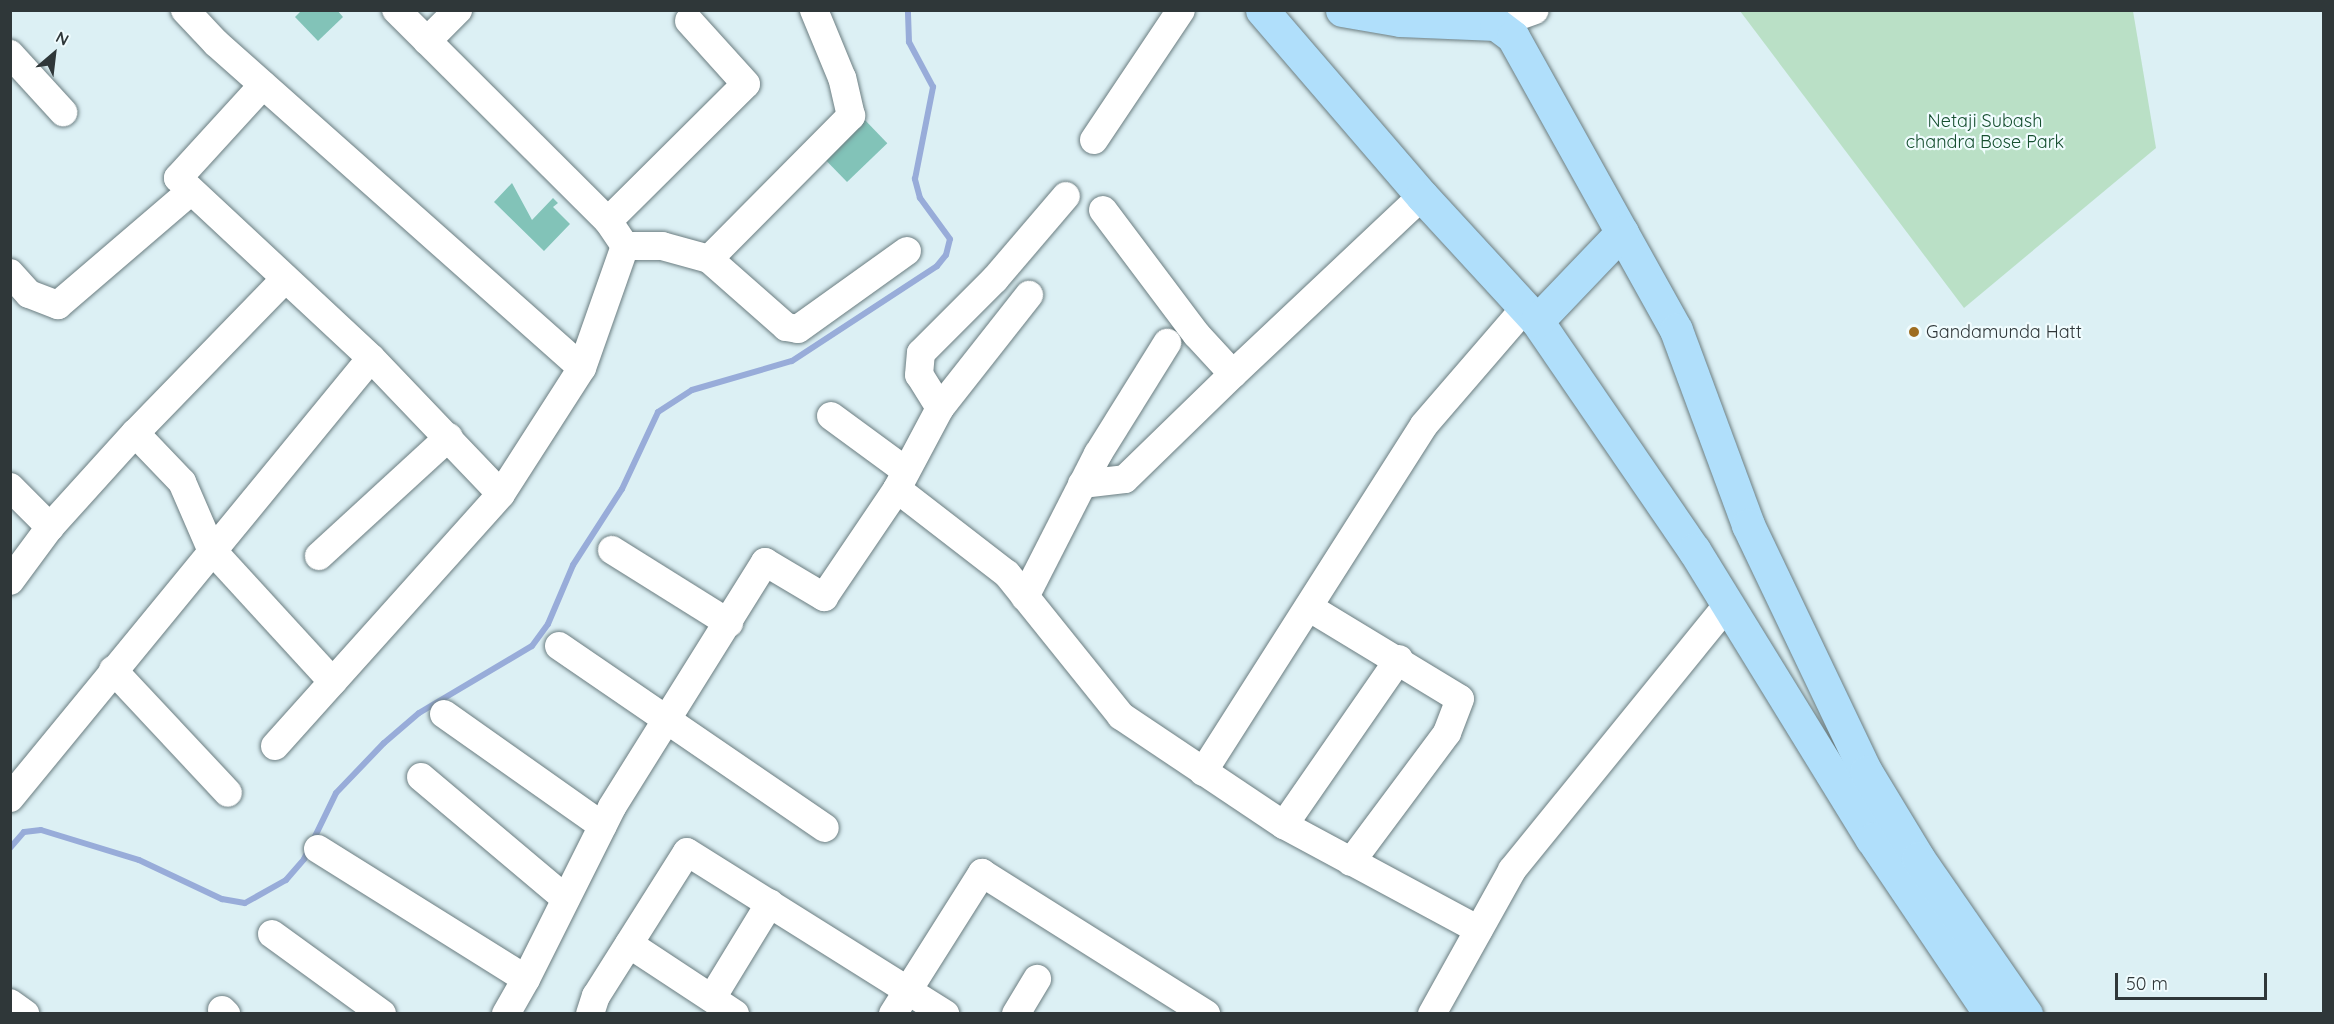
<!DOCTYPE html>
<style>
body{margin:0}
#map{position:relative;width:2334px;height:1024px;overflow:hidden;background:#dcf0f4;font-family:Quicksand,sans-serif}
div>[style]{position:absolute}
.green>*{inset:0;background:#bae0c6}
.stream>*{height:6px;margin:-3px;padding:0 3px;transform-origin:3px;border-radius:3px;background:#98acd9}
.building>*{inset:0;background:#82c3b8;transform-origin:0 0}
.roads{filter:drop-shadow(0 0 2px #6b7d81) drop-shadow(0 0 2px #6b7d81)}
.minor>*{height:28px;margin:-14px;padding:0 14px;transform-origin:14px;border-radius:14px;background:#fff}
.major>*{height:33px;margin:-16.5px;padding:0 16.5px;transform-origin:16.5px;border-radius:16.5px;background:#b0dffb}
.dots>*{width:16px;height:16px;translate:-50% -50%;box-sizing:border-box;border:3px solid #f0fcfe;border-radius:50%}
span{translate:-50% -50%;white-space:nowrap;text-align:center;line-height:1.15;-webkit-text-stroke:4.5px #f0fcfe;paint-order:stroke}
.park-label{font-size:18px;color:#154e2f}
.poi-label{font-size:18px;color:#2f3739}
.left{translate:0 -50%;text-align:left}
.frame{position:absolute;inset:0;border:12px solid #2f3739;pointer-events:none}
.north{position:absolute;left:24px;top:24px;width:60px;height:60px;-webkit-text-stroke:4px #f0fcfe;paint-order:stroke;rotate:28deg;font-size:16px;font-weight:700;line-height:24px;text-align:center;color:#2f3739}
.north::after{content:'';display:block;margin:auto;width:21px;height:27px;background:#2f3739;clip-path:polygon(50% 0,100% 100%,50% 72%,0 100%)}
.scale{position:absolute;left:2115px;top:973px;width:152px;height:27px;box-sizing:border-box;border:3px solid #2f3739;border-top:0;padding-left:8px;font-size:18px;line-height:21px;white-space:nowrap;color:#2f3739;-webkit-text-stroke:4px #f0fcfe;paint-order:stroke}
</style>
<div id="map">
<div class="green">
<div style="clip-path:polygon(1740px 11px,2133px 11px,2156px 148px,1964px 308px)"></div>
</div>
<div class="stream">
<div style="left:10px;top:848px;width:21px;rotate:-49deg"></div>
<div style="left:24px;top:832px;width:17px;rotate:-7deg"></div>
<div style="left:41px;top:830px;width:102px;rotate:17deg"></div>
<div style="left:139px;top:860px;width:92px;rotate:25.2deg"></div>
<div style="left:222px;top:899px;width:23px;rotate:10deg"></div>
<div style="left:245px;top:903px;width:47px;rotate:-29.3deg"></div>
<div style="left:286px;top:880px;width:28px;rotate:-49deg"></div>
<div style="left:304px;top:859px;width:73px;rotate:-64.1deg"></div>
<div style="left:336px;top:793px;width:69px;rotate:-46.2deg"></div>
<div style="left:384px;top:743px;width:46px;rotate:-40.6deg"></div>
<div style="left:419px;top:713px;width:131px;rotate:-30.7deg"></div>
<div style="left:532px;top:646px;width:27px;rotate:-54deg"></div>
<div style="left:548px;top:624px;width:64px;rotate:-67deg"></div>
<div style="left:573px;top:565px;width:90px;rotate:-57.2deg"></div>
<div style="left:622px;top:489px;width:85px;rotate:-64.9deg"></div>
<div style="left:658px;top:412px;width:40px;rotate:-32.9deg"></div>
<div style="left:692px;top:390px;width:104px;rotate:-16.2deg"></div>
<div style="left:792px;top:361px;width:173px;rotate:-33.2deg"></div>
<div style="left:937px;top:266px;width:14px;rotate:-51deg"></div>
<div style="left:946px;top:255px;width:16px;rotate:-76deg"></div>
<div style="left:950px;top:239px;width:51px;rotate:-126.2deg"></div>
<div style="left:920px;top:198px;width:20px;rotate:-105deg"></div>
<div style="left:915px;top:179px;width:94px;rotate:-78.9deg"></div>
<div style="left:933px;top:87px;width:51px;rotate:-118.1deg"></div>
<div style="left:909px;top:42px;width:32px;rotate:-92deg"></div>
</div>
<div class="building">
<div style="clip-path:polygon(302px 10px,337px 10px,343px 17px,318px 41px,295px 17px)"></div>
<div style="left:863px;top:118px;width:35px;height:56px;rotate:46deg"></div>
<div style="clip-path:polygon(512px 183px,532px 220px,553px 198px,558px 203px,553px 207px,570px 224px,544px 251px,494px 202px)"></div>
</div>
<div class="roads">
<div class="minor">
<div style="left:185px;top:10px;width:45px;rotate:46.8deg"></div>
<div style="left:216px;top:43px;width:489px;rotate:41.6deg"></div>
<div style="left:1496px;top:24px;width:41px;rotate:-19.7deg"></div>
<div style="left:427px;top:41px;width:44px;rotate:-45deg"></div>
<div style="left:10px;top:54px;width:79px;rotate:47.6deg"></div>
<div style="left:263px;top:85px;width:126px;rotate:132.4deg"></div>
<div style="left:178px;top:178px;width:264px;rotate:43deg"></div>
<div style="left:1094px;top:140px;width:156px;rotate:-56.2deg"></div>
<div style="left:1103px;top:210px;width:156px;rotate:53.1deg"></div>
<div style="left:1197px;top:335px;width:53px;rotate:47.3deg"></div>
<div style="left:1233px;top:374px;width:260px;rotate:-43.3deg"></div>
<div style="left:608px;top:221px;width:194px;rotate:-44.8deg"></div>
<div style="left:746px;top:84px;width:85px;rotate:-132.1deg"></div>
<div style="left:625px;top:246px;width:37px"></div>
<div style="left:662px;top:246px;width:49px;rotate:15.5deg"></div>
<div style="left:709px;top:259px;width:103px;rotate:41.4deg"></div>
<div style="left:786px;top:327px;width:12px;rotate:9deg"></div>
<div style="left:798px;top:329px;width:134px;rotate:-35.6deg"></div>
<div style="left:709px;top:259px;width:202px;rotate:-45.2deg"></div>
<div style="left:851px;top:116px;width:39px;rotate:-103deg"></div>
<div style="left:842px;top:78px;width:74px;rotate:-112.4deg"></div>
<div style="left:10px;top:273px;width:28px;rotate:48deg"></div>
<div style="left:29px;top:294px;width:31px;rotate:21deg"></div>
<div style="left:58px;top:305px;width:175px;rotate:-40.6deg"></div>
<div style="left:284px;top:280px;width:214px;rotate:134.2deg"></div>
<div style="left:135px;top:433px;width:68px;rotate:46.2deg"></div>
<div style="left:182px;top:482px;width:73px;rotate:66.6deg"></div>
<div style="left:211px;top:549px;width:180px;rotate:47.5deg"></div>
<div style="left:940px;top:408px;width:39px;rotate:-122deg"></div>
<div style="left:919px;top:375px;width:22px;rotate:-85deg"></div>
<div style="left:921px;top:353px;width:105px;rotate:-45deg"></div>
<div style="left:995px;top:279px;width:109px;rotate:-49.5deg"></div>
<div style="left:831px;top:416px;width:93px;rotate:36.3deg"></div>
<div style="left:1082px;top:484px;width:43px;rotate:-6.6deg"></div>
<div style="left:1125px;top:479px;width:151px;rotate:-44.2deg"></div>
<div style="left:10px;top:487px;width:57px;rotate:45deg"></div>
<div style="left:50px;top:527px;width:67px;rotate:126.5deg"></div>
<div style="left:897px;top:489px;width:92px;rotate:-62deg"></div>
<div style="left:940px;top:408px;width:144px;rotate:-51.8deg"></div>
<div style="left:50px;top:527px;width:127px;rotate:-47.9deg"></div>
<div style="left:612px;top:550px;width:138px;rotate:32deg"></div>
<div style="left:319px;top:556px;width:176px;rotate:-42.5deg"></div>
<div style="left:1025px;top:597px;width:161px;rotate:-63deg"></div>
<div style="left:1098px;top:454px;width:131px;rotate:-58.1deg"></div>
<div style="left:1310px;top:608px;width:175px;rotate:31.2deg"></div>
<div style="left:1460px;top:699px;width:36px;rotate:111deg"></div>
<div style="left:1447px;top:733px;width:161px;rotate:126.7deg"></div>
<div style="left:559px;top:646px;width:322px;rotate:34.4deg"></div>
<div style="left:113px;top:670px;width:168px;rotate:46.9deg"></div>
<div style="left:444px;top:714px;width:194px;rotate:35.2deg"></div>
<div style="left:275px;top:746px;width:338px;rotate:-48.1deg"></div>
<div style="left:501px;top:494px;width:150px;rotate:-57.3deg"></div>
<div style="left:582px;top:368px;width:129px;rotate:-70.6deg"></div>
<div style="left:625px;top:246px;width:30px;rotate:-124deg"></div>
<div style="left:608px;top:221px;width:299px;rotate:-135.1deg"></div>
<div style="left:1203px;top:772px;width:411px;rotate:-57.5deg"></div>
<div style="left:1424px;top:425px;width:156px;rotate:-49.2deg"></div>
<div style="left:421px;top:777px;width:189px;rotate:40.1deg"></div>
<div style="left:10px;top:798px;width:569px;rotate:-50.63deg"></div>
<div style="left:371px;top:358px;width:188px;rotate:46.3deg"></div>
<div style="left:1284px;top:825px;width:202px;rotate:-55.3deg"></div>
<div style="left:318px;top:849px;width:245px;rotate:32deg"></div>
<div style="left:526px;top:979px;width:192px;rotate:-63.4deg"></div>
<div style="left:612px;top:807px;width:289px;rotate:-58deg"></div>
<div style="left:765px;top:562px;width:69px;rotate:30.7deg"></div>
<div style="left:824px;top:597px;width:130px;rotate:-55.9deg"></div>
<div style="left:897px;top:489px;width:139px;rotate:37.7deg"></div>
<div style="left:1007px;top:574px;width:182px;rotate:51.2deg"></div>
<div style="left:1121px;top:716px;width:196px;rotate:33.8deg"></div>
<div style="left:1284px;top:825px;width:221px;rotate:28.3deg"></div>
<div style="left:272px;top:934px;width:136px;rotate:36deg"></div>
<div style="left:629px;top:944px;width:127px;rotate:33.4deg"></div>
<div style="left:712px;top:998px;width:111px;rotate:-58.6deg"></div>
<div style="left:10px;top:1003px;width:19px;rotate:36deg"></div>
<div style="left:222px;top:1010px;width:6px;rotate:45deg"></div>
<div style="left:506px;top:1014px;width:40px;rotate:-60.3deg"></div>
<div style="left:590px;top:1014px;width:19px;rotate:-72deg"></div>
<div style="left:596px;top:996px;width:170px;rotate:-57.7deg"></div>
<div style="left:687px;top:852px;width:305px;rotate:32.1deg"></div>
<div style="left:893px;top:1014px;width:167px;rotate:-57.7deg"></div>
<div style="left:982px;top:873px;width:265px;rotate:32.2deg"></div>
<div style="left:1016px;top:1014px;width:41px;rotate:-59deg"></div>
<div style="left:1432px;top:1014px;width:165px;rotate:-60.9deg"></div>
<div style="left:1512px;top:870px;width:341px;rotate:-50.9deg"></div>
</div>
<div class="major">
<div style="left:1262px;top:10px;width:245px;rotate:49.3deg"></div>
<div style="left:1422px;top:196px;width:170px;rotate:47.4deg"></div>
<div style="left:1537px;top:321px;width:278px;rotate:55.6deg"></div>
<div style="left:1694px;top:550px;width:339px;rotate:58.4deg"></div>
<div style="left:1872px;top:839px;width:211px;rotate:56deg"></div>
<div style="left:1342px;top:10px;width:59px;rotate:9.8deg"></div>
<div style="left:1400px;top:20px;width:96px;rotate:2.4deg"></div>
<div style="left:1496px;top:24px;width:21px;rotate:37deg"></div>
<div style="left:1513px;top:37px;width:335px;rotate:60.9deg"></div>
<div style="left:1676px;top:330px;width:208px;rotate:69.7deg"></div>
<div style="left:1748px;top:525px;width:274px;rotate:64.5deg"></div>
<div style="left:1866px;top:772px;width:100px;rotate:58.8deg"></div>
<div style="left:1918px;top:858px;width:190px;rotate:55.3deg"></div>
<div style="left:1537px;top:321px;width:123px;rotate:-46.3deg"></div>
</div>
</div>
<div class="dots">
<div style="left:1914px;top:332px;background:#9e6d21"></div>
</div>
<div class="park-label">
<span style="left:1985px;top:132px">Netaji Subash<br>chandra Bose Park</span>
</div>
<div class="poi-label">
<span class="left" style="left:1926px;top:332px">Gandamunda Hatt</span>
</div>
<div class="frame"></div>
<div class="north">N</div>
<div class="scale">50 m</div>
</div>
